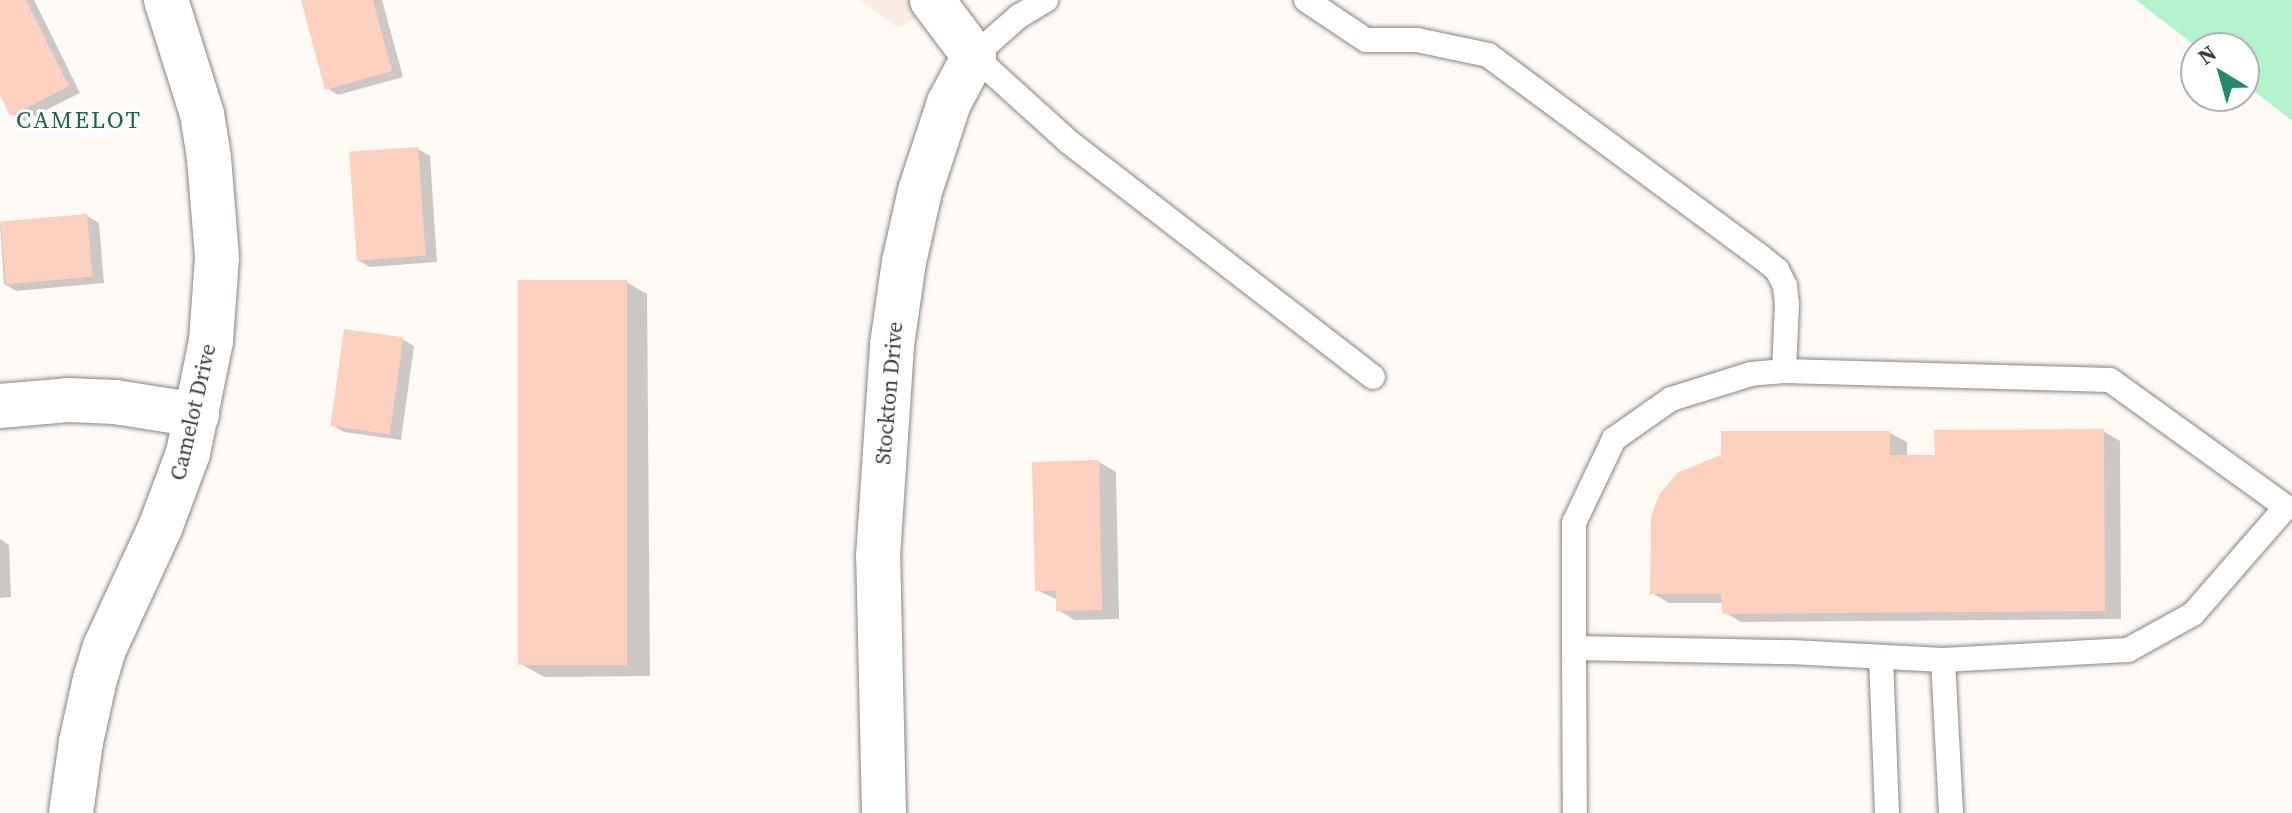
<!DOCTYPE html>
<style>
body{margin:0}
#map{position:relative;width:2292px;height:813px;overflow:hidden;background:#fff9f6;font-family:"Source Serif 4",serif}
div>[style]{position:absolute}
.built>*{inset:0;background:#f9ebe6}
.green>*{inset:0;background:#b4f1cd}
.shadow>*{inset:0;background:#0003}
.building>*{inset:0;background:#fcd0be;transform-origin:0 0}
.roads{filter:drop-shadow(0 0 2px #8a8482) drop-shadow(0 0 2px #8a8482)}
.service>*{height:24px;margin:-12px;padding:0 12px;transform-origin:12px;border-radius:12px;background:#fff}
.minor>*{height:44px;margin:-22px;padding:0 22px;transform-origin:22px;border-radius:22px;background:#fff}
span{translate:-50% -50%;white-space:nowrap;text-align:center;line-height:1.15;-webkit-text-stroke:6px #fff;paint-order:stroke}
.street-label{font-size:22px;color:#3f3c3b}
.neighbourhood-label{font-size:24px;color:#1f6349;letter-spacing:2px}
.north{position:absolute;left:2180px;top:32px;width:80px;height:80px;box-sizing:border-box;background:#fff;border:2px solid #b2b1b1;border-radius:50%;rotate:323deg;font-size:22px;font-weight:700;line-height:32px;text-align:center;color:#3f3c3b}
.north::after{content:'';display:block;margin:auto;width:28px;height:36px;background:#258b67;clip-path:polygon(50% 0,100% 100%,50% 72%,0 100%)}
</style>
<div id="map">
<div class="built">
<div style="clip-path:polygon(860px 0,949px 0,898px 28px)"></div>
</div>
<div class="green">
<div style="clip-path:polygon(2136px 0,2292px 0,2292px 121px,2244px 83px,2244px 48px,2198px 48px)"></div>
</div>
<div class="shadow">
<div style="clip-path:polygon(0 0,34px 0,80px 93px,24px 121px,12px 114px,0 91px)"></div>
<div style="clip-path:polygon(303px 0,382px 0,403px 77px,338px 95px,327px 88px)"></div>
<div style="clip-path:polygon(418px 149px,430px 156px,437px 262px,370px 267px,358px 260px)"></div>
<div style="clip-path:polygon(87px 216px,99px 223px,104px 283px,16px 291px,4px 284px,0 224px)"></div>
<div style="clip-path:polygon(626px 282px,647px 294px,650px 676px,544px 677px,523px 665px)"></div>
<div style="clip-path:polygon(402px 339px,414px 346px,401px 440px,344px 432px,332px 425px)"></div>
<div style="clip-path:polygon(2103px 431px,2120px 441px,2121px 619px,1741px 622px,1724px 612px,1723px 603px,1669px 603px,1652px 593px,1890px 433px,1907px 442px,1907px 457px,1937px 457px)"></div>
<div style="clip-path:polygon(1099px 462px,1116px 472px,1119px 619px,1075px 620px,1058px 610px,1058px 600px,1037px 590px)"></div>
<div style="clip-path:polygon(0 539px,9px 545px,11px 597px,0 598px)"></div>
</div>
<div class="building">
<div style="clip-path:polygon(0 0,26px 0,69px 86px,10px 116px,0 95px)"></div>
<div style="clip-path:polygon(301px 0,373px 0,392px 71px,325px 90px)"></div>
<div style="left:418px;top:147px;width:109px;height:69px;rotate:86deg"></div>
<div style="left:87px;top:214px;width:63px;height:87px;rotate:85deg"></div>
<div style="left:627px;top:280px;width:385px;height:109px;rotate:90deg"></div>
<div style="left:344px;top:329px;width:60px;height:98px;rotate:8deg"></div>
<div style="clip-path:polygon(2104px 429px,2105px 611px,1722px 614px,1721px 594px,1650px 594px,1651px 517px,1659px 495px,1677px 473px,1721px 455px,1721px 431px,1890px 431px,1890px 455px,1935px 455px,1934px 430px)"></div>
<div style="clip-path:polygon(1099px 460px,1102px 610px,1056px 611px,1056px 591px,1035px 591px,1032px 462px)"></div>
</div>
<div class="roads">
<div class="service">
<div style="left:1046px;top:0;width:31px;rotate:149deg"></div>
<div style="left:1019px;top:16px;width:60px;rotate:138.4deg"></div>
<div style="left:974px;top:56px;width:128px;rotate:42.2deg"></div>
<div style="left:1069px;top:142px;width:384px;rotate:37.7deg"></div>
<div style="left:1306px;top:0;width:72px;rotate:33.7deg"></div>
<div style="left:1366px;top:40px;width:51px"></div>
<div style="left:1417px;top:40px;width:73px;rotate:11.9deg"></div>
<div style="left:1488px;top:55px;width:340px;rotate:36.5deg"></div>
<div style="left:1761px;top:257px;width:21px;rotate:39deg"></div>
<div style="left:1777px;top:270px;width:18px;rotate:63deg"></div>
<div style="left:1785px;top:286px;width:18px;rotate:84deg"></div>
<div style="left:1787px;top:304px;width:67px;rotate:92.6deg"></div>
<div style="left:1574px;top:648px;width:217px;rotate:1.1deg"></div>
<div style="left:1791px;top:652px;width:152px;rotate:3deg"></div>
<div style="left:1943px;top:660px;width:185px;rotate:-3.1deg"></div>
<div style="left:2128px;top:650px;width:74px;rotate:-29deg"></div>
<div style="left:2193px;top:614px;width:142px;rotate:-49deg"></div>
<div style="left:2286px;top:507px;width:217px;rotate:-144.2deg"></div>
<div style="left:2110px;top:380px;width:326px;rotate:-178.4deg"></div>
<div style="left:1784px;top:371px;width:33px;rotate:175deg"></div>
<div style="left:1751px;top:374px;width:84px;rotate:162.6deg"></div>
<div style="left:1671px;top:399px;width:70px;rotate:144.9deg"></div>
<div style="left:1614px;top:439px;width:93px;rotate:115.5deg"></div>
<div style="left:1574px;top:523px;width:125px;rotate:90deg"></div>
<div style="left:1574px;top:648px;width:165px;rotate:89.7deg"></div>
<div style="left:1881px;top:657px;width:156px;rotate:87.8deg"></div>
<div style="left:1943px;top:660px;width:153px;rotate:87deg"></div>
</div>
<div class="minor">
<div style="left:0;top:406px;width:68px;rotate:-5deg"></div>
<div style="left:68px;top:400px;width:47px;rotate:2.4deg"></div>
<div style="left:115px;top:402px;width:83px;rotate:9deg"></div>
<div style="left:71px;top:813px;width:72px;rotate:-82deg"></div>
<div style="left:81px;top:742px;width:65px;rotate:-77.5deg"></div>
<div style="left:95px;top:679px;width:34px;rotate:-73deg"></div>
<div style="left:105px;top:647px;width:131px;rotate:-65.2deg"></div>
<div style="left:160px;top:528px;width:80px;rotate:-69.5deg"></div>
<div style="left:188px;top:453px;width:114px;rotate:-78.4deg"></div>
<div style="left:211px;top:341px;width:84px;rotate:-85.9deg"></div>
<div style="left:217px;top:257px;width:99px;rotate:-94.6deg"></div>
<div style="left:209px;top:158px;width:45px;rotate:-99deg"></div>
<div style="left:202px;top:114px;width:120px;rotate:-107.5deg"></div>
<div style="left:884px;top:813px;width:256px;rotate:-91.3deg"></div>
<div style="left:878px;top:557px;width:212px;rotate:-86.2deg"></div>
<div style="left:892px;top:345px;width:84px;rotate:-81.8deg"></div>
<div style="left:904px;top:262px;width:73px;rotate:-77.3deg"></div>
<div style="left:920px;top:191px;width:93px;rotate:-71.8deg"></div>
<div style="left:949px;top:103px;width:53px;rotate:-62deg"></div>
<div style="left:974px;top:56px;width:70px;rotate:-126.9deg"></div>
</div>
</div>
<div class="street-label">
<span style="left:889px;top:393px;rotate:-85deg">Stockton Drive</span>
<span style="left:193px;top:412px;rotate:-77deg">Camelot Drive</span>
</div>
<div class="neighbourhood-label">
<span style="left:79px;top:120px">CAMELOT</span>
</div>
<div class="north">N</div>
</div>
